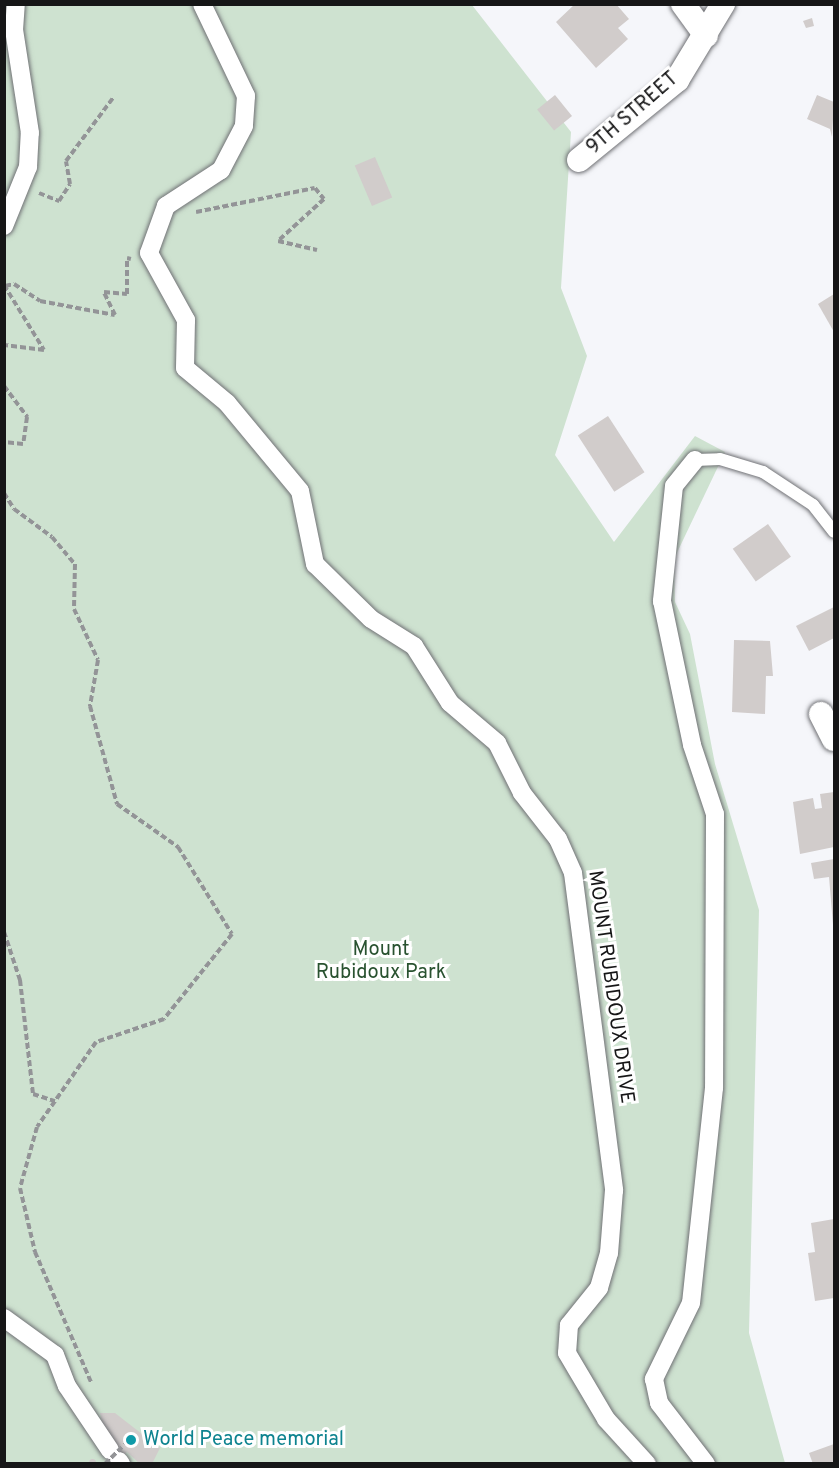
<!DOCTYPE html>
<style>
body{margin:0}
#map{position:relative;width:839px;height:1468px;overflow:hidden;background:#f5f6fa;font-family:Overpass,sans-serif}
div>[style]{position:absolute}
.green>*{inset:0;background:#cee2d0}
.building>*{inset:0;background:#d1cccb;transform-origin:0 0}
.round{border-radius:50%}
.path>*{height:4px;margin-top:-2px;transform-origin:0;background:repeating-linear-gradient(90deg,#939497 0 6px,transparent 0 9px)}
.roads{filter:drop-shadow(0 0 2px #707175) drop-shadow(0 0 2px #707175)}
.service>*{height:12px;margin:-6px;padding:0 6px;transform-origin:6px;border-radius:6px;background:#fff}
.pedestrian>*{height:18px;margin:-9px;padding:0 9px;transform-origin:9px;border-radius:9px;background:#fff}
.minor>*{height:24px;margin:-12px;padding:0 12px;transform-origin:12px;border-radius:12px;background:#fff}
.path-bridge>*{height:4px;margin-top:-2px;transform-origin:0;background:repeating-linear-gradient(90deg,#939497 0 6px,transparent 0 9px)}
.dots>*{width:16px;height:16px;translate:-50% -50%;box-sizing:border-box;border:3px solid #fff;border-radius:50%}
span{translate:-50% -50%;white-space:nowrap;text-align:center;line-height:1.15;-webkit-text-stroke:6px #fff;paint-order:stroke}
.street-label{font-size:20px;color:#161617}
.park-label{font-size:20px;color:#295230}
.culture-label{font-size:20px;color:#0d838f}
.left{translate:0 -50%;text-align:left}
.frame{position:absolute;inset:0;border:6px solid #161617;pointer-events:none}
</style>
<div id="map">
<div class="green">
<div style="clip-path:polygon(5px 5px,472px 5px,571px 132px,561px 288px,587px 356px,555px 455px,614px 542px,695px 436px,725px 452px,674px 559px,675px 602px,690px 634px,715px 764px,759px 910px,749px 1333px,785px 1463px,5px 1464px)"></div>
</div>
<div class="building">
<div style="clip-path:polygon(575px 4px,616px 4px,629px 19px,618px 28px,628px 39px,596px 68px,556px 22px)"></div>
<div style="clip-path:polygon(812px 18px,814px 26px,806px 28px,803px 21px)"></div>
<div style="left:555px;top:95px;width:27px;height:23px;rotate:51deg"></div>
<div style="clip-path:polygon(817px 95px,834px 102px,832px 137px,830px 129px,807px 119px)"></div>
<div style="left:375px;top:157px;width:44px;height:22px;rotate:67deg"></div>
<div style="clip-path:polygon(834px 294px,834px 332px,818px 304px)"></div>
<div style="left:608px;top:416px;width:67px;height:36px;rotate:57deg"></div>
<div style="left:768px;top:524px;width:40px;height:43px;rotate:55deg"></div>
<div style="clip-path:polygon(834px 607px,834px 638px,809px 651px,796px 626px)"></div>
<div style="clip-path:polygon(734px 640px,770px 641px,773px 676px,766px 676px,765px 714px,732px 712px)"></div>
<div style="clip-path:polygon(834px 792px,834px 847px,800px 854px,793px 802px,813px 798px,815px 809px,822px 808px,820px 794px)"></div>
<div style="clip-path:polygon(834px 859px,834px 925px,833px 925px,829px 877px,814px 879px,811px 863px)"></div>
<div style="clip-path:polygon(834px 1219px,834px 1298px,815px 1301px,808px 1253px,815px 1252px,811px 1223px)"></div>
<div style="clip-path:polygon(100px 1413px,115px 1413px,160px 1448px,152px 1464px,140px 1464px,127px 1452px,114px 1464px,103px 1464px,118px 1446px,105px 1434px)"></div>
<div style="clip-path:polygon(834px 1444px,834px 1464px,813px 1464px,809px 1453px)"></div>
<div class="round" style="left:88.5px;top:1458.5px;width:7px;height:7px"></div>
</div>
<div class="path">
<div style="left:39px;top:193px;width:22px;rotate:22deg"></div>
<div style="left:59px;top:201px;width:20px;rotate:-57deg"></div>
<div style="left:70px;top:184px;width:23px;rotate:-100deg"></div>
<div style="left:66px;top:161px;width:79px;rotate:-53.3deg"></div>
<div style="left:196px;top:212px;width:121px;rotate:-11.4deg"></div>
<div style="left:315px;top:188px;width:14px;rotate:51deg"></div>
<div style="left:324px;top:199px;width:62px;rotate:137.6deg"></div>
<div style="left:278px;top:241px;width:40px;rotate:13deg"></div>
<div style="left:4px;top:285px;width:76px;rotate:58.4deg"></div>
<div style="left:44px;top:350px;width:40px;rotate:-172.9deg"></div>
<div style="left:5px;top:286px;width:9px;rotate:-13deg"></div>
<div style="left:14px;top:284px;width:31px;rotate:33deg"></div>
<div style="left:40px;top:301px;width:76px;rotate:10.6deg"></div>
<div style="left:115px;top:315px;width:25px;rotate:-116deg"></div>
<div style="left:104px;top:292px;width:23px;rotate:5deg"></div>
<div style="left:127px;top:294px;width:36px;rotate:-90deg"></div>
<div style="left:127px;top:258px;width:4px;rotate:14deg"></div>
<div style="left:4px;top:386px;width:39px;rotate:53deg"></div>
<div style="left:27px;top:417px;width:27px;rotate:98deg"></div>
<div style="left:23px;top:444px;width:19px;rotate:-174deg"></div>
<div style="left:4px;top:493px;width:19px;rotate:58deg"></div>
<div style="left:14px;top:509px;width:47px;rotate:36.4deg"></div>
<div style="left:52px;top:537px;width:35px;rotate:50deg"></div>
<div style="left:75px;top:564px;width:45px;rotate:91.3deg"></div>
<div style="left:74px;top:609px;width:56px;rotate:64.8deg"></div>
<div style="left:98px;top:660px;width:47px;rotate:99.9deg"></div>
<div style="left:90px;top:706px;width:102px;rotate:74.6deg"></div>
<div style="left:117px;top:804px;width:75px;rotate:35.2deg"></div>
<div style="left:178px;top:847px;width:102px;rotate:58.2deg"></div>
<div style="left:232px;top:934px;width:109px;rotate:128.7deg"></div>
<div style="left:164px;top:1019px;width:72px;rotate:161.3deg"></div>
<div style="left:96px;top:1042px;width:103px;rotate:124.8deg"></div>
<div style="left:37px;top:1127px;width:63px;rotate:105.6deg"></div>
<div style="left:20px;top:1188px;width:66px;rotate:76.8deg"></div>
<div style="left:35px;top:1252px;width:142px;rotate:66.7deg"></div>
<div style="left:4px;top:932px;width:51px;rotate:71.6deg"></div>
<div style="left:20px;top:980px;width:115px;rotate:83.5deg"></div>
<div style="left:33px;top:1094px;width:23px;rotate:18deg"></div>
</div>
<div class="roads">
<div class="service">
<div style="left:695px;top:460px;width:25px;rotate:-2deg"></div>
<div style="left:720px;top:459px;width:45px;rotate:16.8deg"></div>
<div style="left:763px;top:472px;width:60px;rotate:33.4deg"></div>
<div style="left:813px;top:505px;width:34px;rotate:52deg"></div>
</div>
<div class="pedestrian">
<div style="left:202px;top:4px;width:102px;rotate:64.4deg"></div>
<div style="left:246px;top:96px;width:30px;rotate:94deg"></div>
<div style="left:244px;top:126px;width:50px;rotate:117.6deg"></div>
<div style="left:221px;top:170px;width:66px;rotate:146.8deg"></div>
<div style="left:166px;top:206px;width:50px;rotate:109.9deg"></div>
<div style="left:149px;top:253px;width:77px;rotate:61.1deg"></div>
<div style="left:186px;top:320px;width:48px;rotate:91.2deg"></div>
<div style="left:185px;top:368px;width:55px;rotate:39.8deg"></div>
<div style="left:227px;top:403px;width:114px;rotate:50.3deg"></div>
<div style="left:300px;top:491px;width:75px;rotate:78.4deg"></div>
<div style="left:315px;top:564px;width:78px;rotate:44.5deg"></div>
<div style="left:371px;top:619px;width:51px;rotate:32.1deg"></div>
<div style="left:414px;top:646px;width:67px;rotate:57.7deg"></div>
<div style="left:450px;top:703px;width:62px;rotate:40.4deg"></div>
<div style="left:497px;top:743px;width:56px;rotate:63.4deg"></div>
<div style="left:522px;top:793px;width:58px;rotate:52deg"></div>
<div style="left:558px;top:839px;width:37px;rotate:66deg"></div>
<div style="left:573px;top:873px;width:320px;rotate:82.6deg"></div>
<div style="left:614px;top:1190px;width:63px;rotate:94.5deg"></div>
<div style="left:609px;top:1253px;width:36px;rotate:106deg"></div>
<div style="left:599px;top:1288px;width:48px;rotate:129deg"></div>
<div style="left:569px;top:1325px;width:28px;rotate:94deg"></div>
<div style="left:567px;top:1353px;width:77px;rotate:59.4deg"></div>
<div style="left:606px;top:1419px;width:61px;rotate:47.7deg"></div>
<div style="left:4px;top:226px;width:64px;rotate:-67.9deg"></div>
<div style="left:28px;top:167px;width:34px;rotate:-87deg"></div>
<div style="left:30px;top:133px;width:104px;rotate:-98.8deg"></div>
<div style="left:14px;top:30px;width:26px;rotate:-86deg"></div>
<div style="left:695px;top:460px;width:33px;rotate:129deg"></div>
<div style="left:674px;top:486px;width:116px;rotate:96deg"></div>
<div style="left:662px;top:601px;width:147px;rotate:78.2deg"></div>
<div style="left:692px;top:745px;width:73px;rotate:71.6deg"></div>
<div style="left:715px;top:814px;width:274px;rotate:90.2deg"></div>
<div style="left:714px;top:1088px;width:216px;rotate:96.1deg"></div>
<div style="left:691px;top:1303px;width:85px;rotate:116deg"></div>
<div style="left:654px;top:1379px;width:25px;rotate:78deg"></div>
<div style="left:659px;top:1403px;width:77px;rotate:52.4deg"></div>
<div style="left:4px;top:1318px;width:63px;rotate:36deg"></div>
<div style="left:55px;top:1355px;width:33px;rotate:69deg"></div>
<div style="left:67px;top:1386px;width:77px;rotate:56.1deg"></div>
<div style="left:119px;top:1461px;width:4px;rotate:56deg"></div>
</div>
<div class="minor">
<div style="left:683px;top:4px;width:39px;rotate:54deg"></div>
<div style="left:579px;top:160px;width:127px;rotate:-39.2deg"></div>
<div style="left:677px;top:80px;width:89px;rotate:-58.8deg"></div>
<div style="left:821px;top:714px;width:28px;rotate:63deg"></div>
</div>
</div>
<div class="path-bridge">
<div style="left:105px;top:1464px;width:28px;rotate:-45deg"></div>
</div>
<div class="dots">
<div style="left:131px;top:1440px;background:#0f9aa8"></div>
</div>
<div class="street-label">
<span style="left:633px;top:114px;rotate:-41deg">9TH STREET</span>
<span style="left:610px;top:987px;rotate:82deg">MOUNT RUBIDOUX DRIVE</span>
</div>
<div class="park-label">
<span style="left:381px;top:962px">Mount<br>Rubidoux Park</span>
</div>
<div class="culture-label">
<span class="left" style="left:143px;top:1440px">World Peace memorial</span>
</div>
<div class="frame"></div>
</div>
